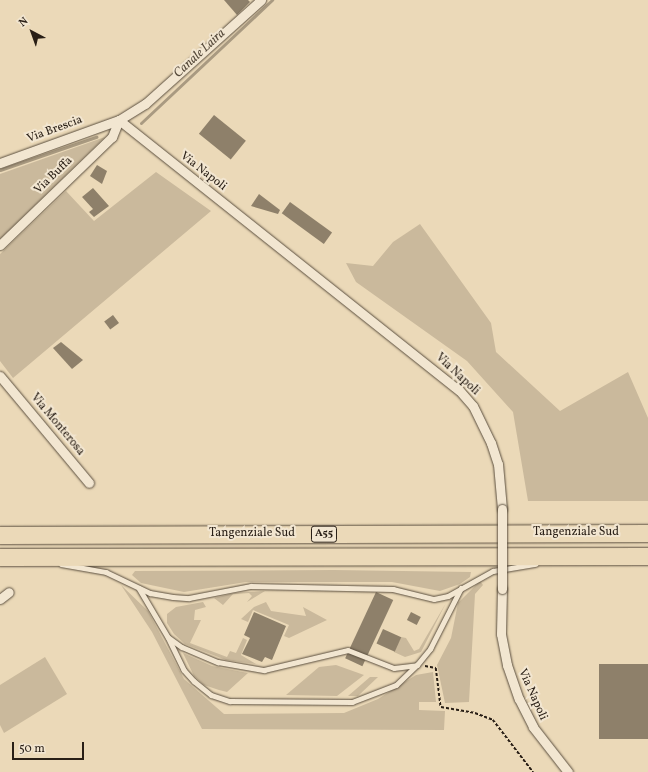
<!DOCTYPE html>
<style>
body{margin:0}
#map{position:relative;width:648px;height:772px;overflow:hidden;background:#ebd9b8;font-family:Vollkorn,serif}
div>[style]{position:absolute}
.green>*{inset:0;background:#cab99c}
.stream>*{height:3px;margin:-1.5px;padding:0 1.5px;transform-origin:1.5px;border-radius:1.5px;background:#a99a81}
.building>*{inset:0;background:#8e806a;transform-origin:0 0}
.path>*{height:1.5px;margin-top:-0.75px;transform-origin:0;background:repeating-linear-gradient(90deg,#291f16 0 3px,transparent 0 5px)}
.roads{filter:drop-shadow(0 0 1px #5a4e3e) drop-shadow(0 0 1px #5a4e3e)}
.service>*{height:4.5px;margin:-2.25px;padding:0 2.25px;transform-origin:2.25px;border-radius:2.25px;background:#f2e6d1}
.minor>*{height:9px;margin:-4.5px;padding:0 4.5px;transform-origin:4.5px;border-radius:4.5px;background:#f2e6d1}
.motorway>*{height:17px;margin:-8.5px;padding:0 8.5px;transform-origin:8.5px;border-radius:8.5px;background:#ebd9b8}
.bridges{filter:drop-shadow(0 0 1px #5a4e3e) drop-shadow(0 0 1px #5a4e3e)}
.minor-bridge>*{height:9px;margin:-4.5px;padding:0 4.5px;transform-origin:4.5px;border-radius:4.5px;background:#f2e6d1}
span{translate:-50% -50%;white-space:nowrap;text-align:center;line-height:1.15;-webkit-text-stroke:4px #f2e6d1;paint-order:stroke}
.shield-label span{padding:1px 3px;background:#f2e6d1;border:1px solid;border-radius:3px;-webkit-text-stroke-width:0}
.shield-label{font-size:11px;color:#291f16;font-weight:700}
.street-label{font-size:12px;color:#291f16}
.water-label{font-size:13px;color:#564a3b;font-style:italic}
.north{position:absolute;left:12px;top:12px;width:40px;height:40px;-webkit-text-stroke:3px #f2e6d1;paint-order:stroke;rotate:319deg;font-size:11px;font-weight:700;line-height:16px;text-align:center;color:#291f16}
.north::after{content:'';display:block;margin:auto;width:14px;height:18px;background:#291f16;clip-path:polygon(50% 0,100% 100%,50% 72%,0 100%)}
.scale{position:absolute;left:12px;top:742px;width:72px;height:18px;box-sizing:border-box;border:2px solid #291f16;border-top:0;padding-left:5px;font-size:12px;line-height:14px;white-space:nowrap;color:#291f16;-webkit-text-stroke:3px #f2e6d1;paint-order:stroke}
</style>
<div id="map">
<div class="green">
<div style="clip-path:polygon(105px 137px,0 239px,0 174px)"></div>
<div style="clip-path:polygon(156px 172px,211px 211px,13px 378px,0 361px,0 254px,66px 191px,94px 221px)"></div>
<div style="clip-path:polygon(420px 224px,491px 323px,496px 352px,560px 411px,628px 372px,648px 418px,648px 501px,528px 501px,513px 412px,467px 361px,356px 282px,346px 263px,373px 266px,393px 242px)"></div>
<div style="clip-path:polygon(334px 570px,471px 572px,470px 577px,460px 584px,440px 591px,392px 582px,246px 582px,184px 592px,141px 583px,132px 575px,135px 571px)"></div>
<div style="clip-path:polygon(480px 581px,483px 585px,475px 594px,469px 702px,445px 703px,437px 665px,451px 638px,458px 603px)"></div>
<div style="clip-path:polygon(121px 585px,148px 611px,184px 679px,224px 714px,344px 713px,378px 699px,416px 675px,433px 672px,436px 702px,419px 702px,419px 710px,445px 711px,444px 730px,202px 729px,152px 632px)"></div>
<div style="clip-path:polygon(265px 591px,247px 602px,252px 596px,249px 593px,233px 594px,223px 605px,214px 598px,235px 593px)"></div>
<div style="clip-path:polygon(203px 602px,206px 607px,195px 610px,194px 620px,201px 620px,190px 643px,227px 657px,230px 651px,236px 653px,243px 638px,247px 640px,241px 655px,256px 664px,226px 660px,185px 644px,174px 634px,167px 623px,167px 614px,176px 607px)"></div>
<div style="clip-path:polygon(266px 602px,271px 611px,306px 616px,303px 607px,327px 620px,289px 638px,284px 636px,289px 625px,253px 610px,248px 622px,241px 619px,254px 607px)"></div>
<div style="clip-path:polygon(446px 603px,421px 652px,405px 657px,394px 652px,401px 637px,406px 638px,414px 651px,419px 649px)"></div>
<div style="clip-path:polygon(183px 653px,212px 666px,248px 673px,227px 692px,219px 690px,204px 685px,194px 676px)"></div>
<div style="clip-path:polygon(45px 657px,67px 694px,4px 733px,0 725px,0 685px)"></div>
<div style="clip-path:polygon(336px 665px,364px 675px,337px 696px,286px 695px,319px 667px)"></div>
<div style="clip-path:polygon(370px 677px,378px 677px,358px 696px,348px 696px)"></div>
</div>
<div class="stream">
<div style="left:141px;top:123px;width:180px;rotate:-43.2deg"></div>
<div style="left:0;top:170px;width:102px;rotate:-19deg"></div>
</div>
<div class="building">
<div style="clip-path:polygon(224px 0,248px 0,250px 2px,237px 15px)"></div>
<div style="left:214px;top:115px;width:41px;height:24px;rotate:39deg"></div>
<div style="clip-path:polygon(97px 165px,107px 171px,102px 184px,90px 176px)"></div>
<div style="clip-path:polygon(93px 188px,109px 206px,94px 217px,89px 212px,93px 209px,82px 197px)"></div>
<div style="clip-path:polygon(259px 194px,280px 210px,278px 214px,251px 206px)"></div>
<div style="left:290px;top:202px;width:52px;height:14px;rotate:36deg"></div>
<div style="left:113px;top:315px;width:10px;height:11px;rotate:53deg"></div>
<div style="clip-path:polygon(61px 342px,83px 360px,72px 369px,53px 348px)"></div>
<div style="left:376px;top:592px;width:19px;height:73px;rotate:25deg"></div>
<div style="clip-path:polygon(254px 612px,286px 626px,272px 660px,265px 657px,262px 662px,242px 654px,250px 638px,244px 635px)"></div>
<div style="left:411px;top:612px;width:11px;height:9px;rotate:27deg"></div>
<div style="left:383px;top:629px;width:20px;height:16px;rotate:24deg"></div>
<div style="left:599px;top:664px;width:49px;height:75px"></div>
</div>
<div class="path">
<div style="left:425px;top:666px;width:11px;rotate:10deg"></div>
<div style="left:436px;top:668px;width:39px;rotate:83deg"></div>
<div style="left:441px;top:707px;width:35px;rotate:10deg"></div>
<div style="left:475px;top:713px;width:19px;rotate:21deg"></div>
<div style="left:493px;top:720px;width:66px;rotate:52.4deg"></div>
</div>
<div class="roads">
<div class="service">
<div style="left:61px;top:564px;width:46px;rotate:10.1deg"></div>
<div style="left:106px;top:572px;width:49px;rotate:25.5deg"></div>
<div style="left:150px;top:593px;width:23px;rotate:10deg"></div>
<div style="left:173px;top:597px;width:16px;rotate:4deg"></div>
<div style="left:189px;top:598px;width:63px;rotate:-11deg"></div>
<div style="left:251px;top:586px;width:142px;rotate:1.2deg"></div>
<div style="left:393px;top:589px;width:42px;rotate:13.7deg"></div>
<div style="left:434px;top:599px;width:14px;rotate:-12deg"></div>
<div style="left:448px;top:596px;width:51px;rotate:-29.1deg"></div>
<div style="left:493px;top:571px;width:43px;rotate:-9.5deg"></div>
<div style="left:139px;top:588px;width:57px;rotate:59.4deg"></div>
<div style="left:168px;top:637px;width:17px;rotate:36deg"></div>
<div style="left:182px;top:647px;width:39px;rotate:23deg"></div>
<div style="left:218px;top:662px;width:47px;rotate:9.9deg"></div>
<div style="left:264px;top:670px;width:86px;rotate:-13.4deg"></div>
<div style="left:348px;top:650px;width:49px;rotate:21.4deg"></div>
<div style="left:394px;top:668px;width:23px;rotate:-7deg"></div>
<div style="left:417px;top:665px;width:21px;rotate:-51deg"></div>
<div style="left:430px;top:649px;width:68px;rotate:-63.1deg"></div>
<div style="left:169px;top:639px;width:34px;rotate:64deg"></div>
<div style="left:184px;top:670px;width:15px;rotate:48deg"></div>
<div style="left:194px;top:681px;width:22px;rotate:39deg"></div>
<div style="left:211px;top:695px;width:20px;rotate:18deg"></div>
<div style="left:230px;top:701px;width:122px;rotate:0.5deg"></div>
<div style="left:352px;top:702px;width:47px;rotate:-21.1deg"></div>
<div style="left:396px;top:685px;width:29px;rotate:-44deg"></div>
</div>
<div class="minor">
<div style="left:119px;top:120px;width:434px;rotate:38.5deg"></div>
<div style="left:459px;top:390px;width:21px;rotate:49deg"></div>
<div style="left:473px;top:406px;width:41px;rotate:64.1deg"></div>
<div style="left:491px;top:443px;width:22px;rotate:72deg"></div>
<div style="left:498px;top:464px;width:45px;rotate:84.9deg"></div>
<div style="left:0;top:163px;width:127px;rotate:-19.9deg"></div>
<div style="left:119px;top:120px;width:31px;rotate:-32deg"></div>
<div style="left:145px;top:104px;width:156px;rotate:-41.9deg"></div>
<div style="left:0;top:245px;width:156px;rotate:-44deg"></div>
<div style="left:112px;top:137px;width:18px;rotate:-68deg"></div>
<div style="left:0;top:376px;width:139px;rotate:50.2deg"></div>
<div style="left:502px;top:589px;width:45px;rotate:91.3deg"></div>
<div style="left:501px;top:634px;width:32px;rotate:79deg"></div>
<div style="left:507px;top:665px;width:36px;rotate:71deg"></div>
<div style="left:519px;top:699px;width:31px;rotate:63deg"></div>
<div style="left:533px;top:727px;width:57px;rotate:52.1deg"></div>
<div style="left:0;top:599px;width:11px;rotate:-38deg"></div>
</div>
<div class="motorway">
<div style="left:0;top:535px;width:648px;rotate:-0.18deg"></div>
<div style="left:0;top:557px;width:648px;rotate:-0.09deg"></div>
</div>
</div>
<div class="bridges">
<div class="minor-bridge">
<div style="left:502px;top:509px;width:80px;rotate:90deg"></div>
</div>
</div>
<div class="shield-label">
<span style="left:324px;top:534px">A55</span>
</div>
<div class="street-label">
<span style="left:55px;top:130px;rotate:-20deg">Via Brescia</span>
<span style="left:203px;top:172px;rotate:38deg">Via Napoli</span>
<span style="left:54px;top:176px;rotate:-44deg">Via Buffa</span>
<span style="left:457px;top:375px;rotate:43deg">Via Napoli</span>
<span style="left:57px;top:425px;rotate:50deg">Via Monterosa</span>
<span style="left:576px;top:533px">Tangenziale Sud</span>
<span style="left:252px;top:534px">Tangenziale Sud</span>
<span style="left:532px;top:695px;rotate:66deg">Via Napoli</span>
</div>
<div class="water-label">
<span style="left:200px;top:54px;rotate:-43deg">Canale Laira</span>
</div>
<div class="north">N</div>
<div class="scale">50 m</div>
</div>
